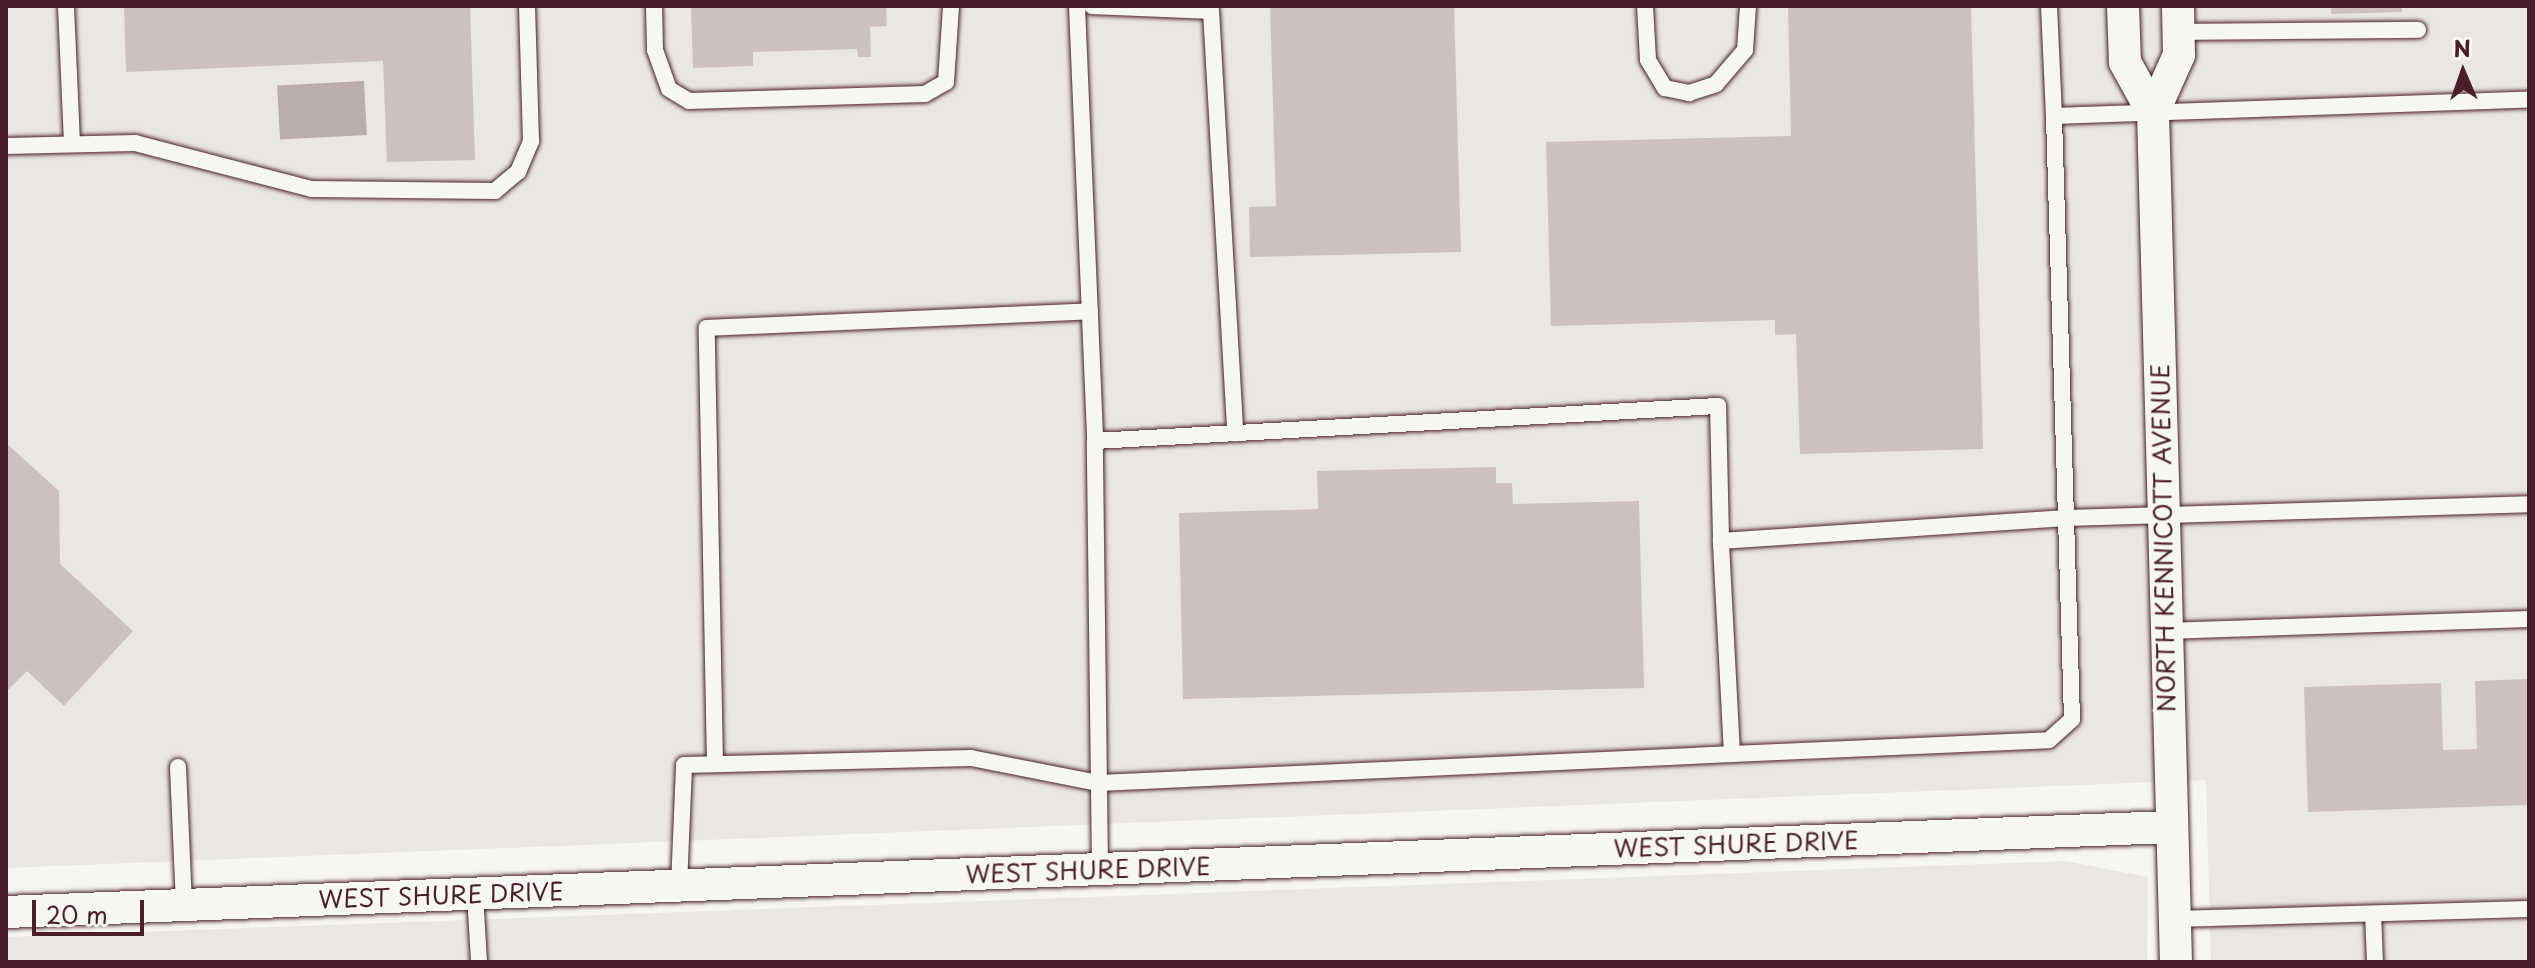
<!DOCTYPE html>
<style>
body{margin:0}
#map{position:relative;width:2535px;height:968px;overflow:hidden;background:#f6f6f2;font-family:"Playpen Sans",sans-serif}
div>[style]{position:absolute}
.built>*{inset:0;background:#e9e6e3}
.water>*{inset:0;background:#bbadae;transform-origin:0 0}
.building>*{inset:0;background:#ccc1c0}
.roads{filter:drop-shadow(0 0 2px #4a1f2b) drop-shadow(0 0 2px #4a1f2b)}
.lane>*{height:16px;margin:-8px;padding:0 8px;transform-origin:8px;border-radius:8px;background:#f6f6f2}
.street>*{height:32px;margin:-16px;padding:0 16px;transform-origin:16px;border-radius:16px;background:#f6f6f2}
span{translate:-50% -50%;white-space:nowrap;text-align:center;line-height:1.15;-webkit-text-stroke:6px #f6f6f2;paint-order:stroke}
.street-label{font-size:24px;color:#4a1f2b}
.frame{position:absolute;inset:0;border:8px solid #4a1f2b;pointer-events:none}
.north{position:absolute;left:2423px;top:32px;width:80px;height:80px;-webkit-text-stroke:6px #f6f6f2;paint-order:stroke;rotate:358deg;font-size:22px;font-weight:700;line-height:32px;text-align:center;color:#4a1f2b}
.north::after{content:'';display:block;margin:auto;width:28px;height:36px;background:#4a1f2b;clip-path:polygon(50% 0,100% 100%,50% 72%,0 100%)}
.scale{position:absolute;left:32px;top:900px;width:112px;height:36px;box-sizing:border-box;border:4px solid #4a1f2b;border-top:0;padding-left:10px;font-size:24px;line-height:28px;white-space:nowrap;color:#4a1f2b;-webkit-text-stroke:6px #f6f6f2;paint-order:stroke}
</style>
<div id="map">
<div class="built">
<div style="clip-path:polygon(6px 6px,2529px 6px,2529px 962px,2211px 962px,2206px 780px,6px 868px)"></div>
<div style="clip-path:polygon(2065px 861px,2148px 877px,2147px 962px,6px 962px,6px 937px)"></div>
</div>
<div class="water">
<div style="left:364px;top:81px;width:54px;height:87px;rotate:87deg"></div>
</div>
<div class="building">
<div style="clip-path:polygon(124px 6px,470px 6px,475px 160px,387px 162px,383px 61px,126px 72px)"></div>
<div style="clip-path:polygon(691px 6px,886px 6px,887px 26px,870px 27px,871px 57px,858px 57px,857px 49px,753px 52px,753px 66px,693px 68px)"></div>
<div style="clip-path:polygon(1270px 6px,1454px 6px,1461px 252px,1250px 257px,1249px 207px,1276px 206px)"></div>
<div style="clip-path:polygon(1788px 6px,1971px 6px,1983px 449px,1800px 454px,1796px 334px,1775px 335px,1775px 320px,1551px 326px,1546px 142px,1791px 136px)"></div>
<div style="clip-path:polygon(2331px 6px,2402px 6px,2402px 12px,2331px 14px)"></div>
<div style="clip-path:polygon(6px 443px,59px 491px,60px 564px,133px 631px,64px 706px,27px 671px,6px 692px)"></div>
<div style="clip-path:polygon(1496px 467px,1496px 483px,1512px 483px,1513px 504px,1639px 501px,1644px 688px,1183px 699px,1179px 513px,1318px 509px,1317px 471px)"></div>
<div style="clip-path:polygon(2529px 679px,2529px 805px,2308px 812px,2304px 687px,2441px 683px,2443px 750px,2477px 749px,2475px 681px)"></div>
</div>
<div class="roads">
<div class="lane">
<div style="left:66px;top:6px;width:138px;rotate:87.5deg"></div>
<div style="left:654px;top:6px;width:44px;rotate:88.7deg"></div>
<div style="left:655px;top:50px;width:41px;rotate:70.3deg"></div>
<div style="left:669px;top:89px;width:23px;rotate:31deg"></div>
<div style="left:689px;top:101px;width:236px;rotate:-1.7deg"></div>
<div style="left:925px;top:94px;width:24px;rotate:-30deg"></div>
<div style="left:946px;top:82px;width:76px;rotate:-86.2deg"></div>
<div style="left:1077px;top:6px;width:435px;rotate:87.6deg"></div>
<div style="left:1092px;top:6px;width:119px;rotate:2.4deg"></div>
<div style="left:1211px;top:11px;width:423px;rotate:86.7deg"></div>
<div style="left:1645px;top:6px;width:54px;rotate:86.8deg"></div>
<div style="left:1648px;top:60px;width:33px;rotate:59deg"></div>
<div style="left:1665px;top:88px;width:25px;rotate:12deg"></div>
<div style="left:1689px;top:93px;width:28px;rotate:-18deg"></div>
<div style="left:1716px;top:84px;width:45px;rotate:-49.5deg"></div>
<div style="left:1745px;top:50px;width:44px;rotate:-86.1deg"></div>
<div style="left:2049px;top:6px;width:110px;rotate:87.4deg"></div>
<div style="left:2054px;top:116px;width:475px;rotate:-2deg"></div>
<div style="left:2179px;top:32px;width:239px;rotate:-0.5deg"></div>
<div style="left:6px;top:146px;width:129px;rotate:-1.3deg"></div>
<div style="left:135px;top:143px;width:182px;rotate:14.6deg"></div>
<div style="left:311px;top:189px;width:184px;rotate:0.6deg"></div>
<div style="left:495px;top:191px;width:30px;rotate:-40deg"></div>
<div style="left:518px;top:172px;width:34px;rotate:-67deg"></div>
<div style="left:531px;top:141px;width:135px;rotate:-91.7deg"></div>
<div style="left:2165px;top:631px;width:364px;rotate:-1.9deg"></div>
<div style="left:1732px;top:754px;width:317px;rotate:-2.5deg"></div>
<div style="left:2049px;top:740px;width:31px;rotate:-42deg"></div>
<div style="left:2072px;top:719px;width:603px;rotate:-91.71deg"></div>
<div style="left:715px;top:764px;width:436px;rotate:-91.1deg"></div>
<div style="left:707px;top:328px;width:383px;rotate:-2.5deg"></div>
<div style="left:178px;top:767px;width:138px;rotate:87.5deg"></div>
<div style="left:1100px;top:869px;width:428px;rotate:-90.7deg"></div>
<div style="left:1095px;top:441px;width:624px;rotate:-3.22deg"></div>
<div style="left:1718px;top:406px;width:135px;rotate:88.7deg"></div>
<div style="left:1721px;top:541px;width:346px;rotate:-3.8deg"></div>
<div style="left:2066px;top:518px;width:463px;rotate:-1.7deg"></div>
<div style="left:679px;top:886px;width:121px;rotate:-87.6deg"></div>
<div style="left:684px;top:765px;width:287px;rotate:-1.4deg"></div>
<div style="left:971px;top:758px;width:130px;rotate:11.1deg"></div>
<div style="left:1099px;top:783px;width:634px;rotate:-2.62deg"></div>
<div style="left:1732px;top:754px;width:213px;rotate:-93deg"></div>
<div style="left:475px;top:894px;width:68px;rotate:86.6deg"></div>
<div style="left:2373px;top:914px;width:48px;rotate:87.6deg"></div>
<div style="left:2174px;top:919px;width:355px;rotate:-1.6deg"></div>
</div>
<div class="street">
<div style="left:2123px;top:6px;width:56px;rotate:88deg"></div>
<div style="left:2125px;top:62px;width:58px;rotate:61.2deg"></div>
<div style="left:6px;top:912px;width:2166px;rotate:-2.25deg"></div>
<div style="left:2176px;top:962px;width:849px;rotate:-91.55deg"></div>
<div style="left:2153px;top:113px;width:64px;rotate:-65.9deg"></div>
<div style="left:2179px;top:55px;width:49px;rotate:-91.2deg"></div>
</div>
</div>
<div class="street-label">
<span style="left:2163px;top:538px;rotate:-91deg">NORTH KENNICOTT AVENUE</span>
<span style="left:1736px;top:844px;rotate:-2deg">WEST SHURE DRIVE</span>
<span style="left:1088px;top:870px;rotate:-2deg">WEST SHURE DRIVE</span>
<span style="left:441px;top:895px;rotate:-2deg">WEST SHURE DRIVE</span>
</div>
<div class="frame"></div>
<div class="north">N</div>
<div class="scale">20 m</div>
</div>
